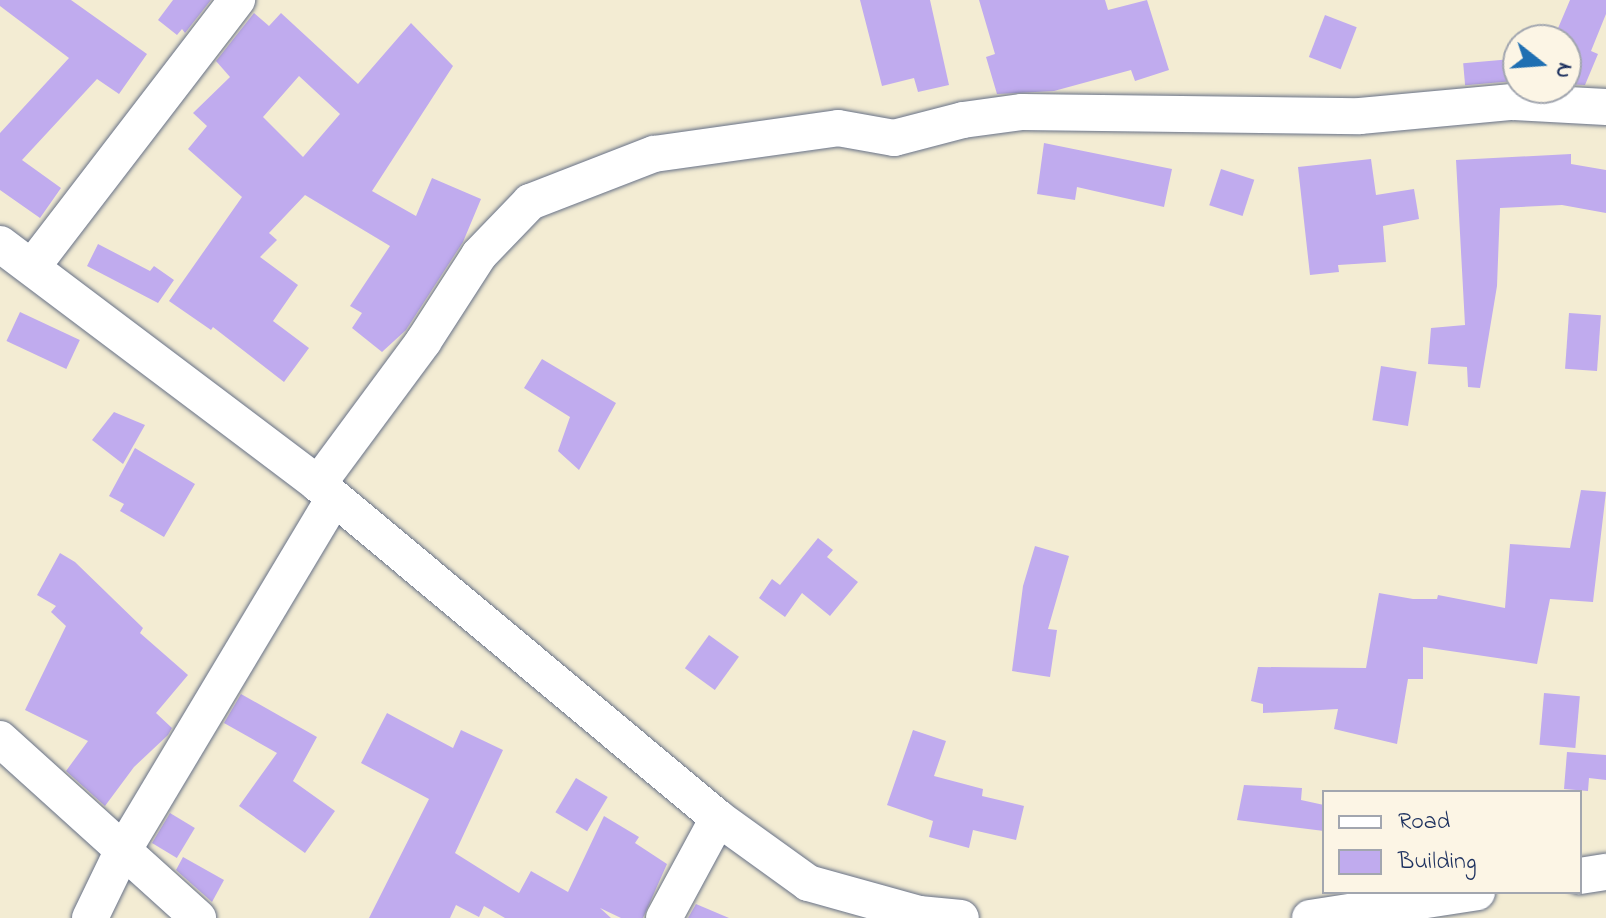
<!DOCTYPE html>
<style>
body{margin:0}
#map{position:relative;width:1606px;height:918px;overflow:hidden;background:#f3ecd3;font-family:"Indie Flower",sans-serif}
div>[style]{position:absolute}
.building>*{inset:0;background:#c0abee;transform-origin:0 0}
.roads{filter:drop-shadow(0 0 2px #677187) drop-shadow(0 0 2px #677187)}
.minor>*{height:36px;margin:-18px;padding:0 18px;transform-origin:18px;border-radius:18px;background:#fff}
span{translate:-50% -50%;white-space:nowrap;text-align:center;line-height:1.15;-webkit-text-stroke:7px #fcf5e5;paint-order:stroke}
.legend{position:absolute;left:1322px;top:790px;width:260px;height:104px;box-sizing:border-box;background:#fcf5e5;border:2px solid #a2a6af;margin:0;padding:10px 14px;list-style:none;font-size:24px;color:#1b2f5e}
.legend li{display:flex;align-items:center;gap:16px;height:40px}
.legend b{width:40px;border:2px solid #a2a6af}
.north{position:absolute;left:1502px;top:24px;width:80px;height:80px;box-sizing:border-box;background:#fcf5e5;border:2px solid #a2a6af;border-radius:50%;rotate:107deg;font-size:22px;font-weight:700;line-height:32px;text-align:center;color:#1b2f5e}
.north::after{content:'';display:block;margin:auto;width:28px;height:36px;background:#1f6fb2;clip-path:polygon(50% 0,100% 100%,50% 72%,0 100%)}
</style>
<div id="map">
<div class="building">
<div style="clip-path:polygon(0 0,71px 0,147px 54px,119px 94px,97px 79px,22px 160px,61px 188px,40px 218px,0 190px,0 133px,69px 58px,0 6px)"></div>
<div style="clip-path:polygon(173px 0,211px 0,185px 33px,182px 29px,177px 35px,158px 20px)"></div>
<div style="clip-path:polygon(860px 0,930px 0,949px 85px,918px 92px,914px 78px,882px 86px)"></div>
<div style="clip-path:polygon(979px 0,1105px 0,1108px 10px,1147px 0,1169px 70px,1135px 81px,1131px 70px,1054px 91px,997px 94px,986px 57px,995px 54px)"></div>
<div style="clip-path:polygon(1570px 0,1606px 0,1606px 14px,1591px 51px,1598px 54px,1585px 85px,1566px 84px,1566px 40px,1553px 40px)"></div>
<div style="clip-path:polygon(evenodd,254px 13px,269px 26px,281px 13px,358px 84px,411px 23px,453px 66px,372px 191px,416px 216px,432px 178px,481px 199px,463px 242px,406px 330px,382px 352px,352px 328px,362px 313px,350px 306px,390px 246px,305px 195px,269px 233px,277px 240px,260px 257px,298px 285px,273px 321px,309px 348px,284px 382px,213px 327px,211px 330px,169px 301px,242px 197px,188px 149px,207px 126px,193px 113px,230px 77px,216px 61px,254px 13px,299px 76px,340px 114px,303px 157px,263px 117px,299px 76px)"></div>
<div style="left:1325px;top:15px;width:34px;height:45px;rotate:21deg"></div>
<div style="left:1512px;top:59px;width:22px;height:49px;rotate:85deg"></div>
<div style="clip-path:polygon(1044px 143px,1172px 169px,1164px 207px,1077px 187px,1075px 200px,1037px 194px)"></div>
<div style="clip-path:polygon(1571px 154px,1571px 164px,1606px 170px,1606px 213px,1562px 205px,1500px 208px,1497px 286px,1480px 388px,1468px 387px,1467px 367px,1428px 364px,1431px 328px,1465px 325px,1456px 160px)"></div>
<div style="clip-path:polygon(1371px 159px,1376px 195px,1414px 189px,1419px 219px,1383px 226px,1386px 262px,1338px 265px,1339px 272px,1310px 275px,1298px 167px)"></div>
<div style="left:1221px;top:169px;width:35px;height:38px;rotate:18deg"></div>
<div style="clip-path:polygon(98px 244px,150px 271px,154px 266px,174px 280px,158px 303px,87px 266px)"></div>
<div style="left:20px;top:312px;width:66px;height:32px;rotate:25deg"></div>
<div style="left:1569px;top:313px;width:32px;height:56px;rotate:4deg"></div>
<div style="clip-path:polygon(542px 359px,616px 403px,579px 470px,558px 451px,570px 417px,524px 388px)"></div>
<div style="left:1381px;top:366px;width:36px;height:55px;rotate:9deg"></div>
<div style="clip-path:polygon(114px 412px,145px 425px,123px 464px,92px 440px)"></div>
<div style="clip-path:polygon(135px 448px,195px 484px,164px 537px,120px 511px,124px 504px,109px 496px)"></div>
<div style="clip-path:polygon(1581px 490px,1606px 492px,1593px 602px,1550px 599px,1537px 664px,1423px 647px,1423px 679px,1408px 679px,1397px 744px,1334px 729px,1338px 709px,1263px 713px,1263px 704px,1251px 701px,1258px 667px,1366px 668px,1379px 593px,1413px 599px,1437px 599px,1438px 595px,1505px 608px,1510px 544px,1570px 548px)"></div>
<div style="clip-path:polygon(818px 538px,833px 550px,827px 557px,858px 582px,830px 616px,802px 593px,785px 617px,759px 598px,772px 579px,780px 585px)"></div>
<div style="clip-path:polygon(1035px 546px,1069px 556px,1048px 629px,1057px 630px,1050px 677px,1012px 671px,1023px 586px)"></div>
<div style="clip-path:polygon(60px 553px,75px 562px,143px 628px,140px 633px,188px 675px,156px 713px,172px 728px,168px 735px,134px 767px,105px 806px,66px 771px,88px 741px,25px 710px,66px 626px,51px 612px,56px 606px,37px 595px)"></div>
<div style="left:709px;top:635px;width:37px;height:41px;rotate:36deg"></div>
<div style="left:1544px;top:693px;width:36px;height:52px;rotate:5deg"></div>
<div style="clip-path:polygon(241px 694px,317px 737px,293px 781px,335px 811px,305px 853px,239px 806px,277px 753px,224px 723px)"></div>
<div style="clip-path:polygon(387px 713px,453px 748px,461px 730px,503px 750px,455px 853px,519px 893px,531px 871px,568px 892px,604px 816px,639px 837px,635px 843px,667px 864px,643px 918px,621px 918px,600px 908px,611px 918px,505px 918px,484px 906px,479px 917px,456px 905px,450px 918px,369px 918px,429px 799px,361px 763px)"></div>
<div style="clip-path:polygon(913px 730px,946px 741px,934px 776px,983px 789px,982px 796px,1024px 806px,1016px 840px,973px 830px,969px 848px,929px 837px,933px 821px,887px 805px)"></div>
<div style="clip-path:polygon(1567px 752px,1606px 755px,1606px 780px,1589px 778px,1588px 791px,1564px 789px)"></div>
<div style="left:576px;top:778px;width:37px;height:40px;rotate:31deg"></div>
<div style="clip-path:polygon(1244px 785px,1302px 788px,1301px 800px,1324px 805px,1324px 831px,1237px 820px)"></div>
<div style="left:170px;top:813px;width:29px;height:35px;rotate:31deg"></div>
<div style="clip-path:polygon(183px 857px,224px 880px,212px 902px,176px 870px)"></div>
<div style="clip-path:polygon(696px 904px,729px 918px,688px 918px)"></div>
</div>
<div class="roads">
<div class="minor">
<div style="left:0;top:244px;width:398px;rotate:37deg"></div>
<div style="left:318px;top:484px;width:521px;rotate:39.86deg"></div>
<div style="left:718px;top:818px;width:111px;rotate:35.8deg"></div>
<div style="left:808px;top:883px;width:115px;rotate:15.6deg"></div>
<div style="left:919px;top:914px;width:42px;rotate:5.4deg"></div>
<div style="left:32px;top:267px;width:337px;rotate:-52.5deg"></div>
<div style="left:318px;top:484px;width:177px;rotate:-53.5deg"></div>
<div style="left:423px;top:342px;width:103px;rotate:-57.2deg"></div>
<div style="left:479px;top:255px;width:74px;rotate:-46.1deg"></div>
<div style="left:530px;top:202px;width:133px;rotate:-21.2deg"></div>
<div style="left:654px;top:154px;width:186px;rotate:-8deg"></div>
<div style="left:838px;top:128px;width:57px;rotate:10.1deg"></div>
<div style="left:894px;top:138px;width:71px;rotate:-14.6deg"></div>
<div style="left:963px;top:120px;width:60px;rotate:-7.7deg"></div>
<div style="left:1022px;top:112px;width:338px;rotate:0.7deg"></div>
<div style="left:1360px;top:116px;width:153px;rotate:-5.3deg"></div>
<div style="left:1512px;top:102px;width:94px;rotate:3deg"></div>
<div style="left:0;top:739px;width:267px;rotate:42.1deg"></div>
<div style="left:1580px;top:876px;width:26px;rotate:-9deg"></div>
<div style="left:90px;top:918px;width:71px;rotate:-64.2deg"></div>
<div style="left:121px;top:854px;width:413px;rotate:-59.1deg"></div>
<div style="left:664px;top:918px;width:114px;rotate:-61.6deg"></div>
<div style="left:1310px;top:918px;width:169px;rotate:-8.8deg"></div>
</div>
</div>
<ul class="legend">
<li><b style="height:10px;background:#fff"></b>Road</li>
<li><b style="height:22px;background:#c0abee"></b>Building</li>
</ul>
<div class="north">N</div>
</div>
